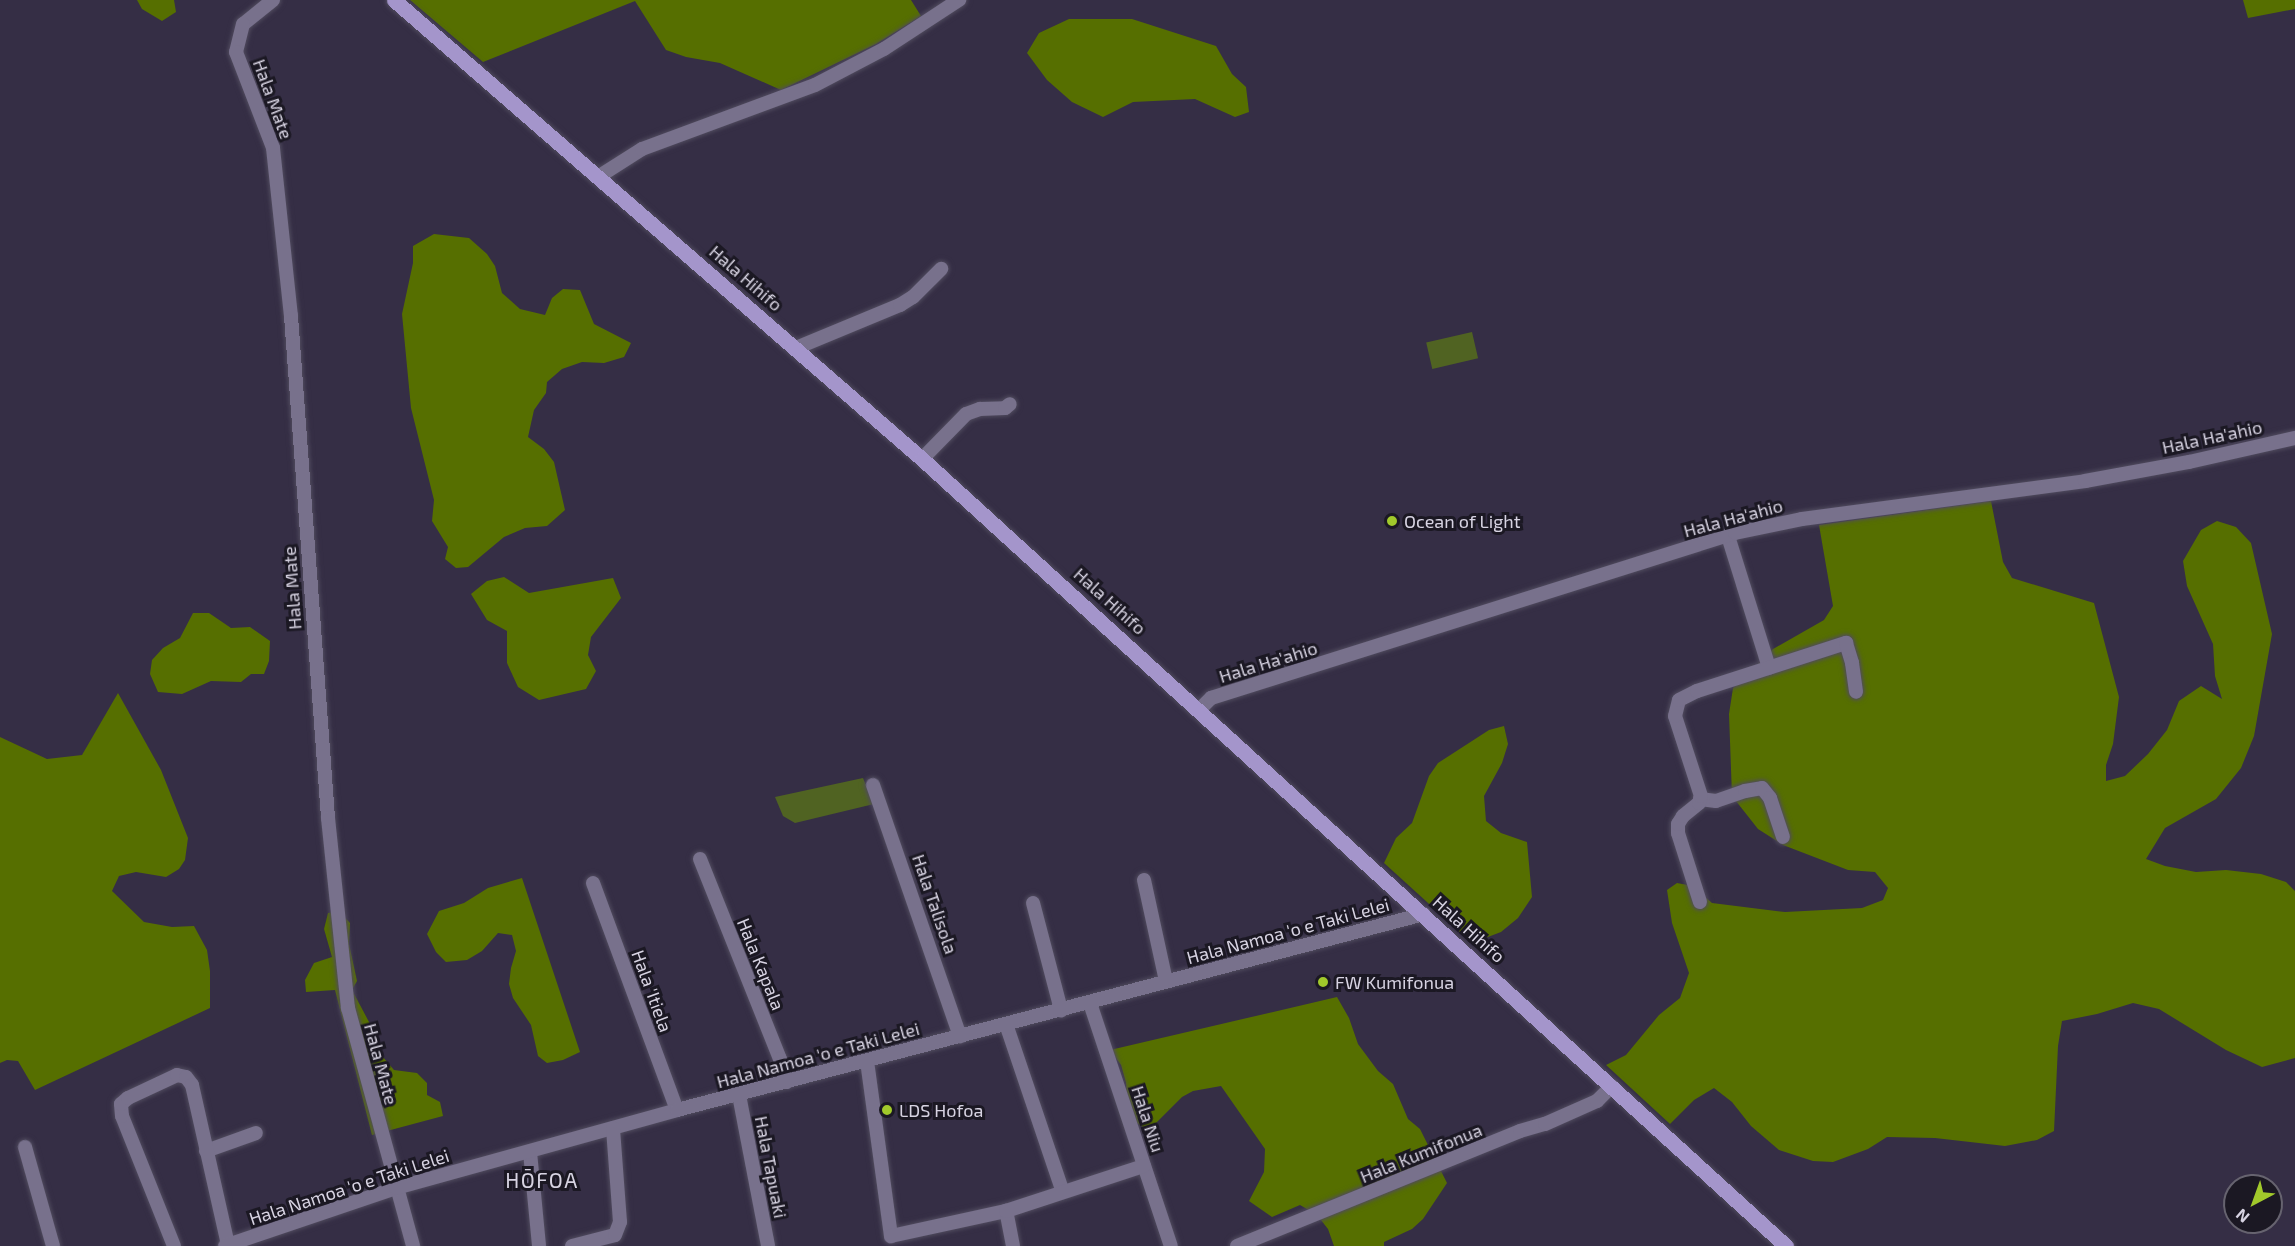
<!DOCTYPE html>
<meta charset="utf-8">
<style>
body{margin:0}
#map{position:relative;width:2295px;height:1246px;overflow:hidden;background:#352e45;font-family:"Exo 2",sans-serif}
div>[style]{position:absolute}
.green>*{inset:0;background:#506322;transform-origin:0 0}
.forest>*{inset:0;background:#566f00}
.roads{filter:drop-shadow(0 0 2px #504b5e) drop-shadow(0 0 2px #504b5e)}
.minor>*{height:14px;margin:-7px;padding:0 7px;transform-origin:7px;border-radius:7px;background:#78718c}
.major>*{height:15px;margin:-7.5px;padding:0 7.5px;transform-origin:7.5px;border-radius:7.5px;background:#a495cb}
.dots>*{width:16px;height:16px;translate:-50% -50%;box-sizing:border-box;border:3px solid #1b1823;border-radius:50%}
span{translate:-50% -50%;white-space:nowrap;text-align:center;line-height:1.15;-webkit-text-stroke:6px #1b1823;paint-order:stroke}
.street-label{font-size:18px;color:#d7d3e2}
.poi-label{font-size:18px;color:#d7d3e2}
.left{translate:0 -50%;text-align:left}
.quarter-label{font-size:21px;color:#d7d3e2;letter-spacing:1.5px}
.north{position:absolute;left:2223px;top:1174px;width:60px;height:60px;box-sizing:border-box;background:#1b1823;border:2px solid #66636f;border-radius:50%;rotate:221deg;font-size:16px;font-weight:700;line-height:24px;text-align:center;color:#d7d3e2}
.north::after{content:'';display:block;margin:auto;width:21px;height:27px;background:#a1c92b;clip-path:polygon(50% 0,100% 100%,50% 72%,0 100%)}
</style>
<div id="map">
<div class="green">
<div style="left:1472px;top:332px;width:27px;height:47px;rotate:77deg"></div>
<div style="clip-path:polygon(863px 778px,874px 804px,795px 823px,783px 816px,775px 797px)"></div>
</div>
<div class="forest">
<div style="clip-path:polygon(137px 0,174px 0,176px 12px,162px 21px,142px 9px)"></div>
<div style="clip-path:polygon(410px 0,911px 0,921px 16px,876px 44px,781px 90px,720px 63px,686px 57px,666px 50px,635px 1px,483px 62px)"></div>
<div style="clip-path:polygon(2243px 0,2295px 0,2295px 9px,2248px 18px)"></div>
<div style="clip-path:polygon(1069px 19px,1132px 19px,1216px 46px,1232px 74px,1246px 87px,1249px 112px,1235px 117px,1195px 99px,1133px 102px,1103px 117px,1072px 102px,1047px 80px,1027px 53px,1039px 33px)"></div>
<div style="clip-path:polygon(434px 234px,469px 238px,487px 254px,495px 266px,502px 293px,520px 309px,545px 315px,552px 298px,563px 289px,580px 290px,594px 324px,631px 343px,624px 357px,604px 363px,582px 362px,562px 369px,547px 382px,546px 393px,534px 410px,528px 437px,544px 449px,554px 462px,565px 510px,547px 526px,525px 528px,504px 537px,468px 567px,456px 568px,445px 559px,448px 547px,432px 521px,434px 500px,411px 408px,402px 314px,413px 263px,413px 246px)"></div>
<div style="clip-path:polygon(1991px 501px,2003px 562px,2012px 578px,2094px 603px,2119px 697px,2113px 744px,2106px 765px,2106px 781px,2125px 776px,2148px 754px,2167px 730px,2179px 701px,2201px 686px,2222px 699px,2215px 676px,2213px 644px,2187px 586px,2183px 561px,2201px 530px,2217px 521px,2236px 527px,2251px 543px,2272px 634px,2254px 736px,2241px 768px,2216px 799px,2165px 828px,2146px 859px,2165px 866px,2196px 872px,2226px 870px,2261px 874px,2286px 882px,2295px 891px,2295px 1058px,2262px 1067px,2226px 1050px,2159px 1009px,2133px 1003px,2097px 1014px,2062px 1021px,2058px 1046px,2054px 1131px,2037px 1140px,2005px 1146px,1935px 1138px,1887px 1137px,1868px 1149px,1833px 1162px,1813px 1161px,1779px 1150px,1751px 1126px,1732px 1102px,1714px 1088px,1694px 1100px,1670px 1124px,1606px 1065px,1626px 1055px,1659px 1015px,1680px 998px,1689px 973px,1672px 923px,1667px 890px,1677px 883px,1693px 886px,1712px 903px,1785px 912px,1862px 908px,1883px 900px,1888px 888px,1875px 872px,1848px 870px,1783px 845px,1758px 829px,1732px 796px,1729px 714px,1733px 688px,1773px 649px,1824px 620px,1833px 606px,1819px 525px)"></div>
<div style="clip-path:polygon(504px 577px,529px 593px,613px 578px,621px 598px,591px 637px,588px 655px,596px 671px,586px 689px,539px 700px,518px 687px,507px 663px,507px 631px,487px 620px,471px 594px,487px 581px)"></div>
<div style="clip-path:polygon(193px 613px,209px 613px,231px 628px,250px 627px,270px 641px,269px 661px,264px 674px,251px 674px,241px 682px,211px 681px,182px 694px,158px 692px,150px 674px,152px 660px,163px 648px,180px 638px)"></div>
<div style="clip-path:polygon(118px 693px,161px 770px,188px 838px,185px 860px,179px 869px,166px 877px,136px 872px,119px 876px,112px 891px,144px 922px,172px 927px,194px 926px,207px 950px,210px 971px,210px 1008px,35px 1090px,18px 1061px,7px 1060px,0 1063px,0 737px,47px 759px,82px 755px)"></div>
<div style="clip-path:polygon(1504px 726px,1508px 744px,1502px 763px,1484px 796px,1486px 821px,1501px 833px,1527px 842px,1532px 897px,1518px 918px,1501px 932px,1472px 943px,1384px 863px,1396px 838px,1412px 823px,1429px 776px,1438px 763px,1489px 730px)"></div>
<div style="clip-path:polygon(522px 878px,580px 1052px,563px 1060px,547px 1063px,538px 1056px,531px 1025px,513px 998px,509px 984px,511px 968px,516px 951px,512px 935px,498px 933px,482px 951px,467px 960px,446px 962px,436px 952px,427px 934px,439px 911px,464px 903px,488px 888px)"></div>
<div style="clip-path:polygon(339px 911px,350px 923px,349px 944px,357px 981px,352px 990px,377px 1037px,382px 1056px,394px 1070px,417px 1073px,427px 1083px,427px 1095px,440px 1102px,443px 1116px,372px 1135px,335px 990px,306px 992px,305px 980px,314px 963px,332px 957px,324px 929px,328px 913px)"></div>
<div style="clip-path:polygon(1337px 997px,1349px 1018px,1358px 1044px,1378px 1071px,1393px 1084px,1408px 1119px,1420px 1129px,1447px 1183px,1423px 1219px,1412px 1229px,1384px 1242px,1384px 1246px,1334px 1246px,1328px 1229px,1317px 1215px,1300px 1205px,1272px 1217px,1249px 1201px,1264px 1172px,1265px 1149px,1221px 1086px,1193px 1091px,1182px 1097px,1155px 1124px,1143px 1127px,1134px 1121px,1127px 1107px,1126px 1083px,1121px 1065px,1110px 1050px)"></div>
</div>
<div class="roads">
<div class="minor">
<div style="left:273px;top:0;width:38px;rotate:141deg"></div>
<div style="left:243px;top:24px;width:29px;rotate:104deg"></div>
<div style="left:236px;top:52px;width:103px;rotate:68.9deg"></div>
<div style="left:273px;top:148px;width:169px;rotate:83.9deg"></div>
<div style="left:291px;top:316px;width:503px;rotate:85.78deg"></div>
<div style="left:328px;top:818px;width:191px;rotate:84deg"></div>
<div style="left:348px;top:1008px;width:247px;rotate:74.7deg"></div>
<div style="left:598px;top:177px;width:52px;rotate:-32.5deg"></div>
<div style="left:642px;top:149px;width:184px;rotate:-20.3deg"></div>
<div style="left:815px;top:85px;width:78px;rotate:-27.6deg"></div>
<div style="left:884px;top:49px;width:90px;rotate:-33.2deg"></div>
<div style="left:796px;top:348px;width:113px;rotate:-22.5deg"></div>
<div style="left:900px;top:305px;width:15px;rotate:-32deg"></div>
<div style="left:913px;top:297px;width:40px;rotate:-45deg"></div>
<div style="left:922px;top:459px;width:63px;rotate:-45.6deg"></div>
<div style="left:966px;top:414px;width:15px;rotate:-20deg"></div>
<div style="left:980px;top:409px;width:25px;rotate:-2deg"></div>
<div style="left:1005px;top:408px;width:6px;rotate:-39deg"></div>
<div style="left:1728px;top:536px;width:138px;rotate:72.7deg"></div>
<div style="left:1200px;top:709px;width:16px;rotate:-45deg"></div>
<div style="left:1211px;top:698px;width:549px;rotate:-17.48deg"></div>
<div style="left:1735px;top:533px;width:68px;rotate:-11.8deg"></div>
<div style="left:1802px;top:519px;width:286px;rotate:-7.6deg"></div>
<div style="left:2085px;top:481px;width:106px;rotate:-10.4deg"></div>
<div style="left:2189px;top:462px;width:109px;rotate:-12.8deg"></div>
<div style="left:873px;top:785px;width:266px;rotate:70.9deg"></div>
<div style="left:1700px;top:799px;width:16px;rotate:7deg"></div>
<div style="left:1716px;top:801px;width:31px;rotate:-19deg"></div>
<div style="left:1745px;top:791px;width:17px;rotate:-10deg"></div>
<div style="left:1762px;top:788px;width:13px;rotate:51deg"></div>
<div style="left:1770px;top:798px;width:41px;rotate:71.6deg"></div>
<div style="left:700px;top:859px;width:215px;rotate:68.2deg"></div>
<div style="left:780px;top:1059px;width:24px;rotate:73deg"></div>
<div style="left:1144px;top:880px;width:103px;rotate:77.7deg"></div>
<div style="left:593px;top:883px;width:242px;rotate:69.7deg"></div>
<div style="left:1700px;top:902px;width:72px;rotate:-107.7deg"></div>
<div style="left:1678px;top:833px;width:9px;rotate:-90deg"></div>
<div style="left:1678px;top:824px;width:9px;rotate:-58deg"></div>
<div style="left:1683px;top:816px;width:21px;rotate:-39deg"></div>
<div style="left:1699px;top:803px;width:7px;rotate:-74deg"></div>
<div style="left:1701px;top:796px;width:84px;rotate:-108deg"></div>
<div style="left:1675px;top:716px;width:16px;rotate:-76deg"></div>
<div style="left:1679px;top:700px;width:20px;rotate:-27deg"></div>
<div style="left:1697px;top:691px;width:157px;rotate:-17.9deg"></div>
<div style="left:1846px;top:643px;width:21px;rotate:73deg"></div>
<div style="left:1852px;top:663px;width:29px;rotate:82deg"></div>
<div style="left:1033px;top:903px;width:111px;rotate:75.3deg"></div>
<div style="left:1090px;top:1003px;width:256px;rotate:71.6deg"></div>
<div style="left:1006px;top:1024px;width:177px;rotate:71.3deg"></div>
<div style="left:867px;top:1061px;width:177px;rotate:82.2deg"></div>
<div style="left:891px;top:1236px;width:118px;rotate:-12.3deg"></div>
<div style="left:739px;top:1095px;width:154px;rotate:79.1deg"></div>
<div style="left:25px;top:1147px;width:103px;rotate:74.2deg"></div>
<div style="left:206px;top:1151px;width:53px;rotate:-19.8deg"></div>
<div style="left:530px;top:1152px;width:94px;rotate:84.5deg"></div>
<div style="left:174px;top:1246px;width:140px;rotate:-111.8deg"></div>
<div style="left:122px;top:1116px;width:12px;rotate:-95deg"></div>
<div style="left:121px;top:1104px;width:9px;rotate:-41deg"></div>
<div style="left:128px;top:1098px;width:54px;rotate:-25.1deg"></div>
<div style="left:177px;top:1075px;width:9px;rotate:13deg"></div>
<div style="left:186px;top:1077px;width:10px;rotate:53deg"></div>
<div style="left:192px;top:1085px;width:164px;rotate:77.3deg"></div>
<div style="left:225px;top:1246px;width:181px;rotate:-18.7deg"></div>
<div style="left:396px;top:1188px;width:292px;rotate:-15.5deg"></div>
<div style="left:677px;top:1110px;width:772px;rotate:-14.7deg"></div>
<div style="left:572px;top:1246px;width:44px;rotate:-14.3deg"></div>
<div style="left:615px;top:1235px;width:14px;rotate:-69deg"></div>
<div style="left:620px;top:1222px;width:94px;rotate:-94.3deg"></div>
<div style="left:1013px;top:1246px;width:36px;rotate:-101deg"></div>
<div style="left:1006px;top:1211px;width:145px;rotate:-18.1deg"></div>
<div style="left:1237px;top:1246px;width:305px;rotate:-22.1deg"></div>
<div style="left:1520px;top:1131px;width:26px;rotate:-16deg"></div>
<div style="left:1545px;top:1124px;width:57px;rotate:-23.9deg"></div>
<div style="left:1597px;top:1101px;width:21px;rotate:-45deg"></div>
</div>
<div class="major">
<div style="left:394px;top:0;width:700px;rotate:41deg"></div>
<div style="left:922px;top:459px;width:1169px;rotate:42.33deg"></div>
</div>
</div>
<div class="dots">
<div style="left:1392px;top:521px;background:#a1c92b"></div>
<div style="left:1323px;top:982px;background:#a1c92b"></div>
<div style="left:887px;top:1110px;background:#a1c92b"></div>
</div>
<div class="street-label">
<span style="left:273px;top:99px;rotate:70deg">Hala Mate</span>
<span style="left:746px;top:278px;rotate:41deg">Hala Hihifo</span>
<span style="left:2212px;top:437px;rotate:-12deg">Hala Ha'ahio</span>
<span style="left:1733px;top:518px;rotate:-15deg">Hala Ha'ahio</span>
<span style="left:292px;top:588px;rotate:-94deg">Hala Mate</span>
<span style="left:1110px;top:601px;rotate:42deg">Hala Hihifo</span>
<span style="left:1268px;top:662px;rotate:-17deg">Hala Ha'ahio</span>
<span style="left:935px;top:904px;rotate:71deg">Hala Talisola</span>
<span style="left:1469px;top:929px;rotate:42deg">Hala Hihifo</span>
<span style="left:1288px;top:931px;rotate:-15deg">Hala Namoa 'o e Taki Lelei</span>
<span style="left:761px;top:964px;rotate:68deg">Hala Kapala</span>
<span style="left:652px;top:991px;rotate:70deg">Hala 'Itiela</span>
<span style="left:818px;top:1055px;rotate:-15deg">Hala Namoa 'o e Taki Lelei</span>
<span style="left:381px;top:1064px;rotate:75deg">Hala Mate</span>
<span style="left:1148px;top:1119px;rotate:72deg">Hala Niu</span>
<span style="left:1421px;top:1153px;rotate:-22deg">Hala Kumifonua</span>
<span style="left:771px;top:1167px;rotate:79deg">Hala Tapuaki</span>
<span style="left:349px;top:1187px;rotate:-18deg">Hala Namoa 'o e Taki Lelei</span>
</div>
<div class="poi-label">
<span class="left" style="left:1404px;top:521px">Ocean of Light</span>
<span class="left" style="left:1335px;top:982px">FW Kumifonua</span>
<span class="left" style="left:899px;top:1110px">LDS Hofoa</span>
</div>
<div class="quarter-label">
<span style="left:542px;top:1180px">HŌFOA</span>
</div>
<div class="north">N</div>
</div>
